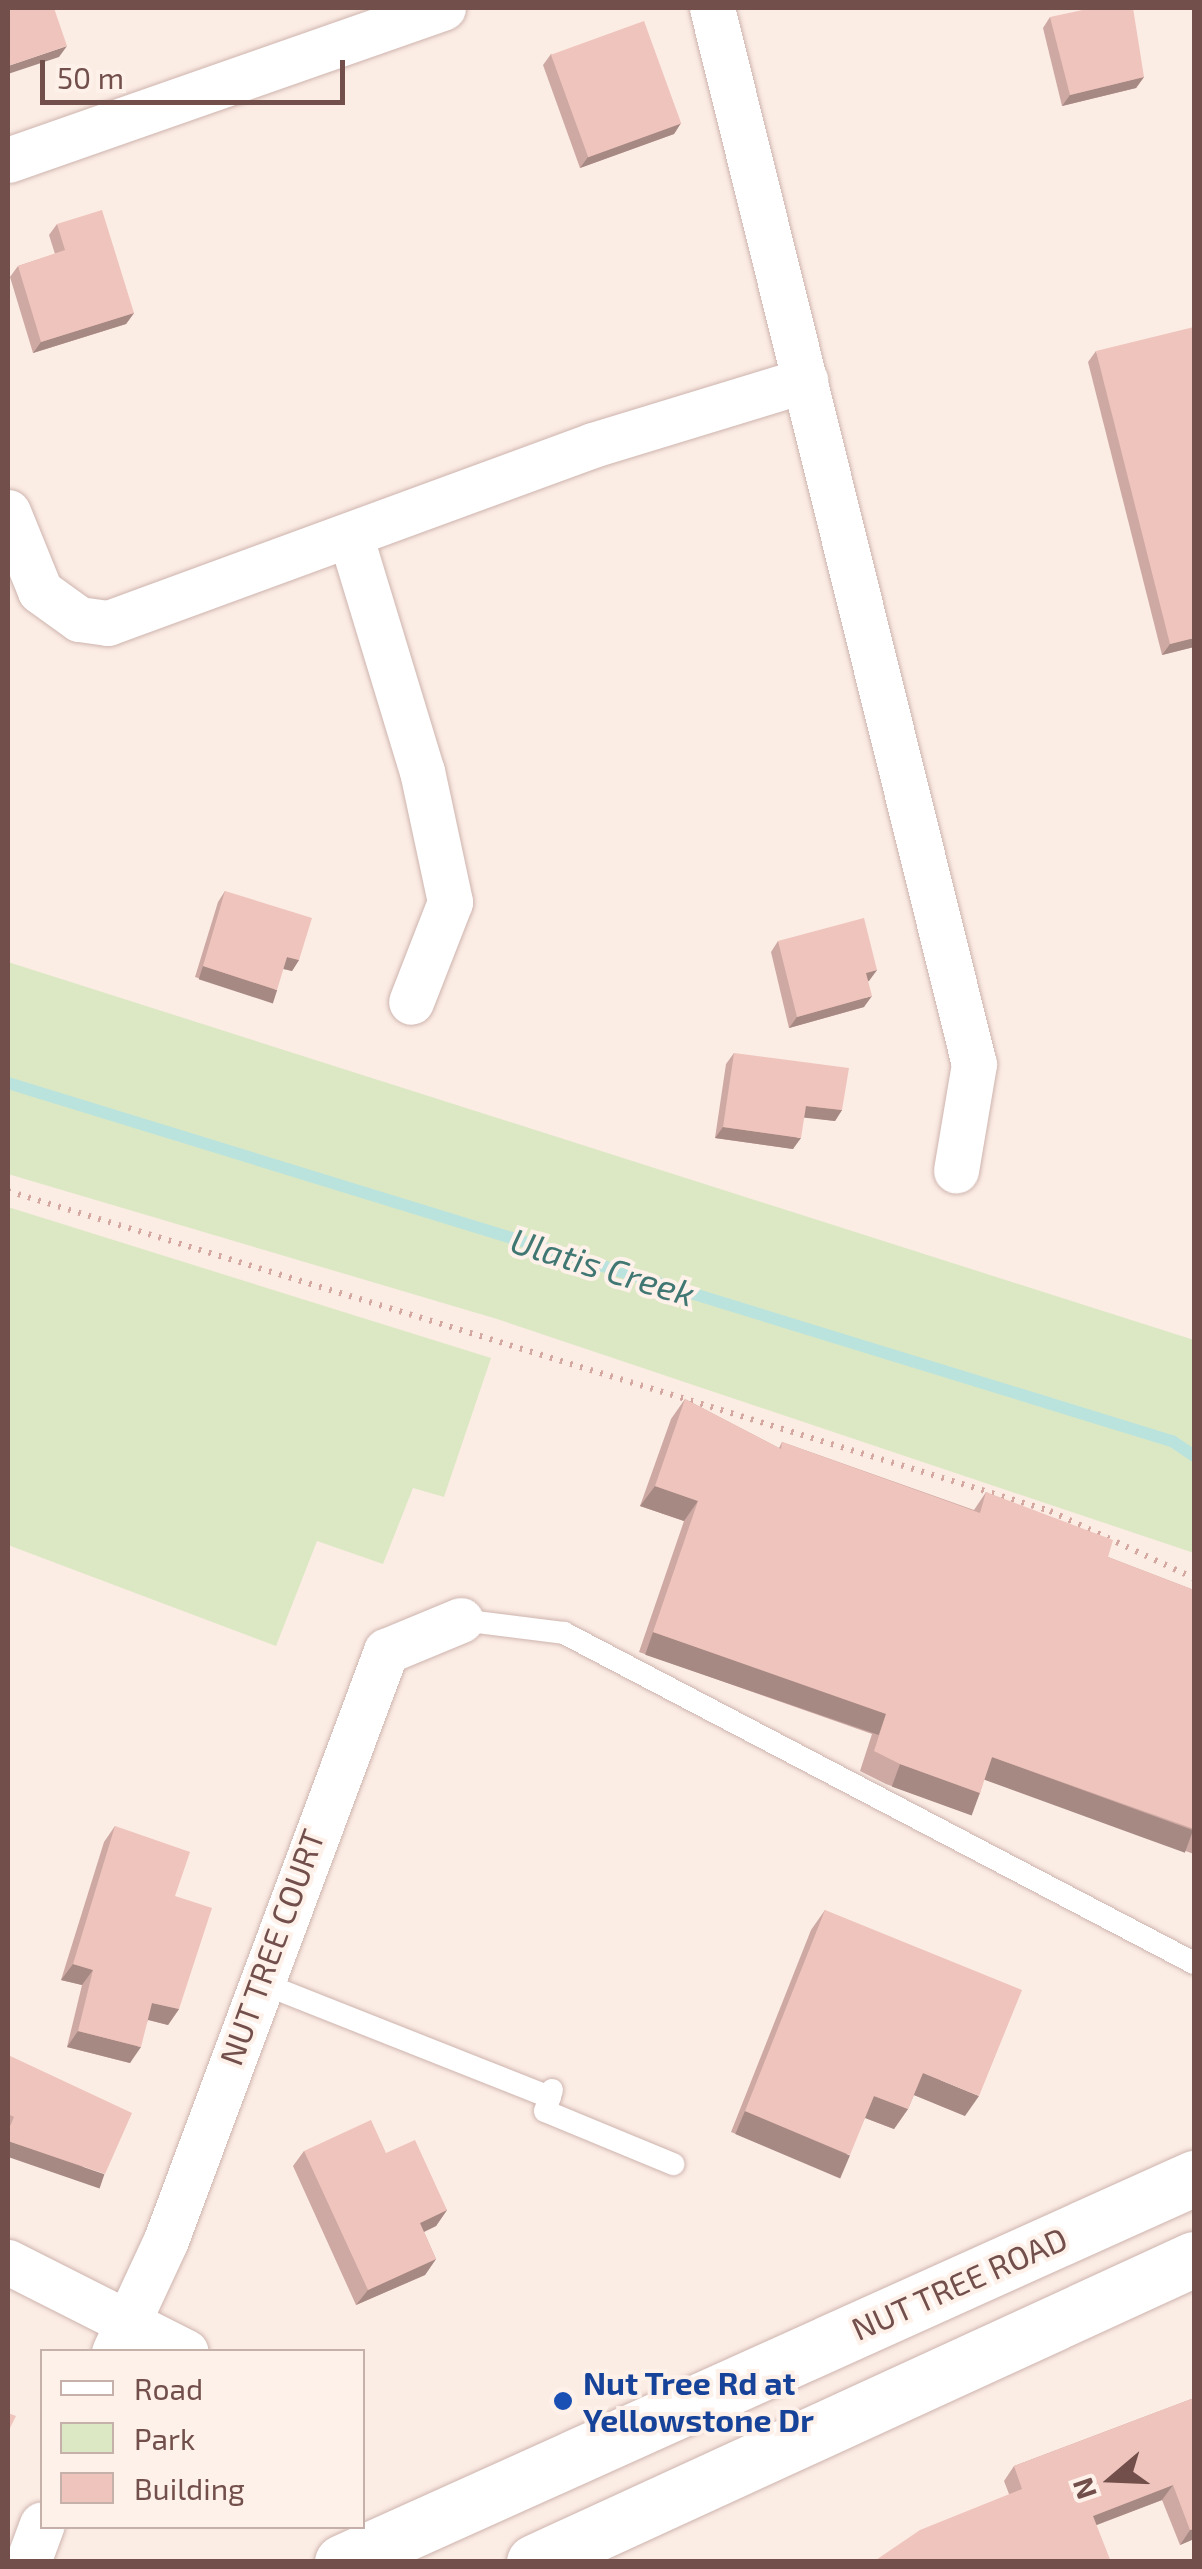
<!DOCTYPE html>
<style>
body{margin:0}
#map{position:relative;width:1202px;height:2569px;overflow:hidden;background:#fbece4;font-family:"Exo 2",sans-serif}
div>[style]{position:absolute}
.green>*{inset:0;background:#dce8c4}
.stream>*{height:12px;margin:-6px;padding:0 6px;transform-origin:6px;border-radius:6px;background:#bae3de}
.path>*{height:6px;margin-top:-3px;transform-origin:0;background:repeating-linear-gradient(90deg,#d4a7a1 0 2.5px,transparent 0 10.5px)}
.roads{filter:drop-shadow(0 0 2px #ceb4ae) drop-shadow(0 0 2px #ceb4ae)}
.service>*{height:22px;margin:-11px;padding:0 11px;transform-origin:11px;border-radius:11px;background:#fff}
.minor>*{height:45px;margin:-22.5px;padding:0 22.5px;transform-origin:22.5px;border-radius:22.5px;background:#fff}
.secondary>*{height:55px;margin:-27.5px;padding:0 27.5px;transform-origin:27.5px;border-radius:27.5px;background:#fff}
.wall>*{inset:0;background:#cea9a3}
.shaded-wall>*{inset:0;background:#a78984;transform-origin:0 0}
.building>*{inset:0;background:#efc4bd;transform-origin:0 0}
.dots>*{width:28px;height:28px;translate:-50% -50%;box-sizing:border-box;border:5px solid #fef1ea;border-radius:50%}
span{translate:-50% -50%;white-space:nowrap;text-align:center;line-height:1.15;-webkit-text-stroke:8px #fef1ea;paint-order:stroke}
.street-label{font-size:32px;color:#724f4b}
.transit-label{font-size:32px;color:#164399;font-weight:700}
.left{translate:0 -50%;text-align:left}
.water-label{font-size:35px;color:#407772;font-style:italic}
.frame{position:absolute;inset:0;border:10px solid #724f4b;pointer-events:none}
.legend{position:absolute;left:40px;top:2349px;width:325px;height:180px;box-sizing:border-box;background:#fef1ea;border:2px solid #c6b0aa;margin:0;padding:12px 18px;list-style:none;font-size:30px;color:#724f4b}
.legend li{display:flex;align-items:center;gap:20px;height:50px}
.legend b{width:50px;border:2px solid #c6b0aa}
.north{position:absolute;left:1062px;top:2429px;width:100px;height:100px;-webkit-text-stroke:8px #fef1ea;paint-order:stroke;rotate:251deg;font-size:28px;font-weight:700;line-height:40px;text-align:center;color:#724f4b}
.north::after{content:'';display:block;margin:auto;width:35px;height:45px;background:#724f4b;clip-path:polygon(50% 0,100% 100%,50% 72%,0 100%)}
.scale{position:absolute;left:40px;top:60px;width:305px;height:45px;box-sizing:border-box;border:5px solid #724f4b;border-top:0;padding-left:12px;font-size:30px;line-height:35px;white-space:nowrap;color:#724f4b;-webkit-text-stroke:8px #fef1ea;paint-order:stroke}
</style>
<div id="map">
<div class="green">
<div style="clip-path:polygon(8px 962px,1194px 1340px,1194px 1553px,497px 1319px,8px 1174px)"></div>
<div style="clip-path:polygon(8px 1207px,491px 1358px,444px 1497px,413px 1488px,383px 1564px,317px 1541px,276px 1646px,8px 1545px)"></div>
</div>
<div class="stream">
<div style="left:8px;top:1083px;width:1218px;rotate:17.1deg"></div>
<div style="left:1172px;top:1441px;width:27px;rotate:34deg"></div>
</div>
<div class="path">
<div style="left:8px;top:1191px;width:1090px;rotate:17.07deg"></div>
<div style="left:1050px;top:1511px;width:159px;rotate:25deg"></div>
</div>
<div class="roads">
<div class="service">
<div style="left:461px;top:1620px;width:104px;rotate:7.2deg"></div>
<div style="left:564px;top:1633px;width:711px;rotate:27.65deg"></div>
<div style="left:259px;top:1982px;width:313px;rotate:21.6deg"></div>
<div style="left:552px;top:2090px;width:22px;rotate:108deg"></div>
<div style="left:545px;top:2111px;width:139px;rotate:22.5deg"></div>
</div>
<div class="minor">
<div style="left:712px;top:8px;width:1088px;rotate:76.07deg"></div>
<div style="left:974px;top:1064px;width:108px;rotate:99.6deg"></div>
<div style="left:8px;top:160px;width:461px;rotate:-19.3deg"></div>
<div style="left:8px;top:512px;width:85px;rotate:67.9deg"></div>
<div style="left:40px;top:591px;width:48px;rotate:35.7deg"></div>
<div style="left:79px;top:619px;width:29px;rotate:8deg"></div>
<div style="left:108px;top:623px;width:517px;rotate:-20.15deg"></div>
<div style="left:593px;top:445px;width:222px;rotate:-17deg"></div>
<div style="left:351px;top:538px;width:244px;rotate:73.1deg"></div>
<div style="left:422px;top:771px;width:134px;rotate:77.9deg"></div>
<div style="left:450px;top:902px;width:107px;rotate:111.3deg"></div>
<div style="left:8px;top:2262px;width:199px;rotate:26.8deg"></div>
<div style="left:114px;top:2352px;width:123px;rotate:-65.1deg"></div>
<div style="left:166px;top:2240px;width:629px;rotate:-69.52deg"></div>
<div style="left:386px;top:1651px;width:81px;rotate:-22.5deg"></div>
<div style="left:28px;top:2562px;width:40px;rotate:-69.8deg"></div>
</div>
<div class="secondary">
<div style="left:342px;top:2562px;width:935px;rotate:-24.26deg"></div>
<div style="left:534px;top:2562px;width:726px;rotate:-24.66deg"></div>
</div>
</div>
<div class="wall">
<div style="clip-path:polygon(1050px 17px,1144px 77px,1136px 88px,1062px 106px,1043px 28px)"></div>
<div style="clip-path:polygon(551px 54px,681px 123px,674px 134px,580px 168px,543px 65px)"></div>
<div style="clip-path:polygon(57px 224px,134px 313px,126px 324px,33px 353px,10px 277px,18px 266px,55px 254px,49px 235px)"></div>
<div style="clip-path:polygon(1096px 351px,1194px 647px,1162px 655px,1088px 362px)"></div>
<div style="clip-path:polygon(225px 891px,299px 960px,292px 971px,283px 969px,269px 1001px,195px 977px,218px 902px)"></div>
<div style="clip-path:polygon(778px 941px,877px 970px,868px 981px,864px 1007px,789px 1028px,771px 952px)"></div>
<div style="clip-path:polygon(734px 1053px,842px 1110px,835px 1121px,804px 1117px,793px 1149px,715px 1138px,726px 1064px)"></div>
<div style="clip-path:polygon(685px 1399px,779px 1448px,782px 1442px,974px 1510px,986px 1492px,1108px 1557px,1194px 1590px,1194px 1854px,984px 1779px,980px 1793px,966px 1813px,886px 1784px,860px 1771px,872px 1734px,639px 1652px,684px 1521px,640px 1506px,671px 1419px)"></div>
<div style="clip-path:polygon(115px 1826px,175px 1896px,179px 2009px,168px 2025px,148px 2020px,130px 2063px,67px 2047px,82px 1985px,61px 1980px,104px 1842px)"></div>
<div style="clip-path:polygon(825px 1910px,965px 2116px,914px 2095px,908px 2109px,894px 2129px,865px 2118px,836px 2175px,731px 2132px,811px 1930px)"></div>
<div style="clip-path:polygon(8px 2055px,96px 2186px,8px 2156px)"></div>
<div style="clip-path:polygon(304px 2151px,386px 2153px,447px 2210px,436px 2226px,424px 2232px,436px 2259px,425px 2275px,356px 2305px,293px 2166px)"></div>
<div style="clip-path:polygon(1194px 2398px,1194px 2539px,1180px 2545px,1162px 2500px,1097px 2525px,1009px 2494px,1004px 2481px,1014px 2466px)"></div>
</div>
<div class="shaded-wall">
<div style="clip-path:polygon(67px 46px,59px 57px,8px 74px,8px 66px)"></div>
<div style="clip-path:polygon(1144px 77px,1136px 88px,1062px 106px,1070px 95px)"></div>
<div style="clip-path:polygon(681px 123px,674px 134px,580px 168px,588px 157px)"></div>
<div style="clip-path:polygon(134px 313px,126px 324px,33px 353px,41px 342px)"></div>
<div style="clip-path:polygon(1194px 638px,1194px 647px,1162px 655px,1170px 644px)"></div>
<div style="clip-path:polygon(287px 957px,299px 960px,292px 971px,280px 968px)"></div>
<div style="left:203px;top:966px;width:78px;height:14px;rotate:18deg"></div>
<div style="clip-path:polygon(877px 970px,869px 981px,858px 984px,866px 973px)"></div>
<div style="clip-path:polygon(872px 996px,864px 1007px,789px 1028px,797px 1017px)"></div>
<div style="clip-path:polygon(806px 1106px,842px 1110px,835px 1121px,798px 1117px)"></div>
<div style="clip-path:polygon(723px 1127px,801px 1138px,793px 1149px,715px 1138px)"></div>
<div style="clip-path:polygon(655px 1486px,698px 1501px,684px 1521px,640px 1506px)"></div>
<div style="left:653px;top:1632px;width:247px;height:24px;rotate:19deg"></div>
<div style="left:992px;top:1757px;width:214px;height:24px;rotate:20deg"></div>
<div style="left:900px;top:1764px;width:85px;height:24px;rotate:20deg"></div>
<div style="clip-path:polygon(73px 1964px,93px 1970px,82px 1985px,61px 1980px)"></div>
<div style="clip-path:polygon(152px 2003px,179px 2009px,168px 2025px,141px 2018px)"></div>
<div style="clip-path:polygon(78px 2031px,141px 2047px,130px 2063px,67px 2047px)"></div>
<div style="clip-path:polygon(923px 2073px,979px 2096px,965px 2116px,909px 2093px)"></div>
<div style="clip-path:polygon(874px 2096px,908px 2109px,894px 2129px,860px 2116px)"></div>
<div style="left:745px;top:2111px;width:114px;height:25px;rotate:23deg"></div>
<div style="left:8px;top:2141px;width:102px;height:15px;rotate:19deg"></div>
<div style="clip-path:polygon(447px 2210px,436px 2226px,409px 2239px,420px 2223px)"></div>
<div style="clip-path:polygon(436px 2259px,425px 2275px,356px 2305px,368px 2290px)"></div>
<div style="clip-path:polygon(1173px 2485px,1162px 2500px,1083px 2530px,1093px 2516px)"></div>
<div style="clip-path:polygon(1194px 2529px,1194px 2539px,1180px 2545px,1190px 2530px)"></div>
</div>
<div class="building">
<div style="clip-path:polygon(8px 8px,54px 8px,67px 46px,8px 66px)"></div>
<div style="clip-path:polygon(1092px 8px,1133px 8px,1144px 77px,1070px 95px,1050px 17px)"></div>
<div style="left:644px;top:21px;width:109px;height:99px;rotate:70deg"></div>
<div style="clip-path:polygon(102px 210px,134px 313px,41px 342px,18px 266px,65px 250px,57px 224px)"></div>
<div style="clip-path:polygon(1194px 327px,1194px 638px,1170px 644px,1096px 351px)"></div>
<div style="clip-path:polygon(225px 891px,312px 918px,299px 960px,287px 957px,277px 990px,203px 966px)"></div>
<div style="clip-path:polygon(864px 918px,877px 970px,866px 973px,872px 996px,797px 1017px,778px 941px)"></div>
<div style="clip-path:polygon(734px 1053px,849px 1068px,842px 1110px,806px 1106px,801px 1138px,723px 1127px)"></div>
<div style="clip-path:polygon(685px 1399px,781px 1449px,782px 1442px,980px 1513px,986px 1492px,1113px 1540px,1108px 1557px,1194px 1590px,1194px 1829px,992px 1757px,980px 1793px,900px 1764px,874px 1751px,886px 1714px,653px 1632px,698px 1501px,655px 1486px)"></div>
<div style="clip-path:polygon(115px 1826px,190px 1852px,175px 1896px,212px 1908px,179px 2009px,152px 2003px,141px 2047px,78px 2031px,93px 1970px,73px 1964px)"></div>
<div style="clip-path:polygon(825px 1910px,1022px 1990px,979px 2096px,923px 2073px,908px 2109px,874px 2096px,850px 2155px,745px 2111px)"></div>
<div style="clip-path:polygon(8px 2055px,132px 2113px,105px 2174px,8px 2141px,8px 2131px,14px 2117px,8px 2114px)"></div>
<div style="clip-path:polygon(371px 2120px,386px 2153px,415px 2140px,447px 2210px,420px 2223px,436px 2259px,368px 2290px,304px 2151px)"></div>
<div style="clip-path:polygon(1194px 2398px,1194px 2529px,1190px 2530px,1173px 2485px,1093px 2516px,1111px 2562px,873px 2562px,920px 2530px,1022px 2489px,1014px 2466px)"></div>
<div style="clip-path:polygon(8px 2413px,16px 2416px,8px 2432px)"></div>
</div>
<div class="dots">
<div style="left:563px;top:2401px;background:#1a4fb4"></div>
</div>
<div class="street-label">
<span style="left:271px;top:1947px;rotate:-70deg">NUT TREE COURT</span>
<span style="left:959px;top:2283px;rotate:-24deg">NUT TREE ROAD</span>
</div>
<div class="transit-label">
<span class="left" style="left:583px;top:2401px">Nut Tree Rd at<br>Yellowstone Dr</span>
</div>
<div class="water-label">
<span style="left:603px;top:1266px;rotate:17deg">Ulatis Creek</span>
</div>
<div class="frame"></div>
<ul class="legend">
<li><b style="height:12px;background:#fff"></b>Road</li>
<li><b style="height:28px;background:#dce8c4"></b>Park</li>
<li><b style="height:28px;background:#efc4bd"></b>Building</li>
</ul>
<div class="north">N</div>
<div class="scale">50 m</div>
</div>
